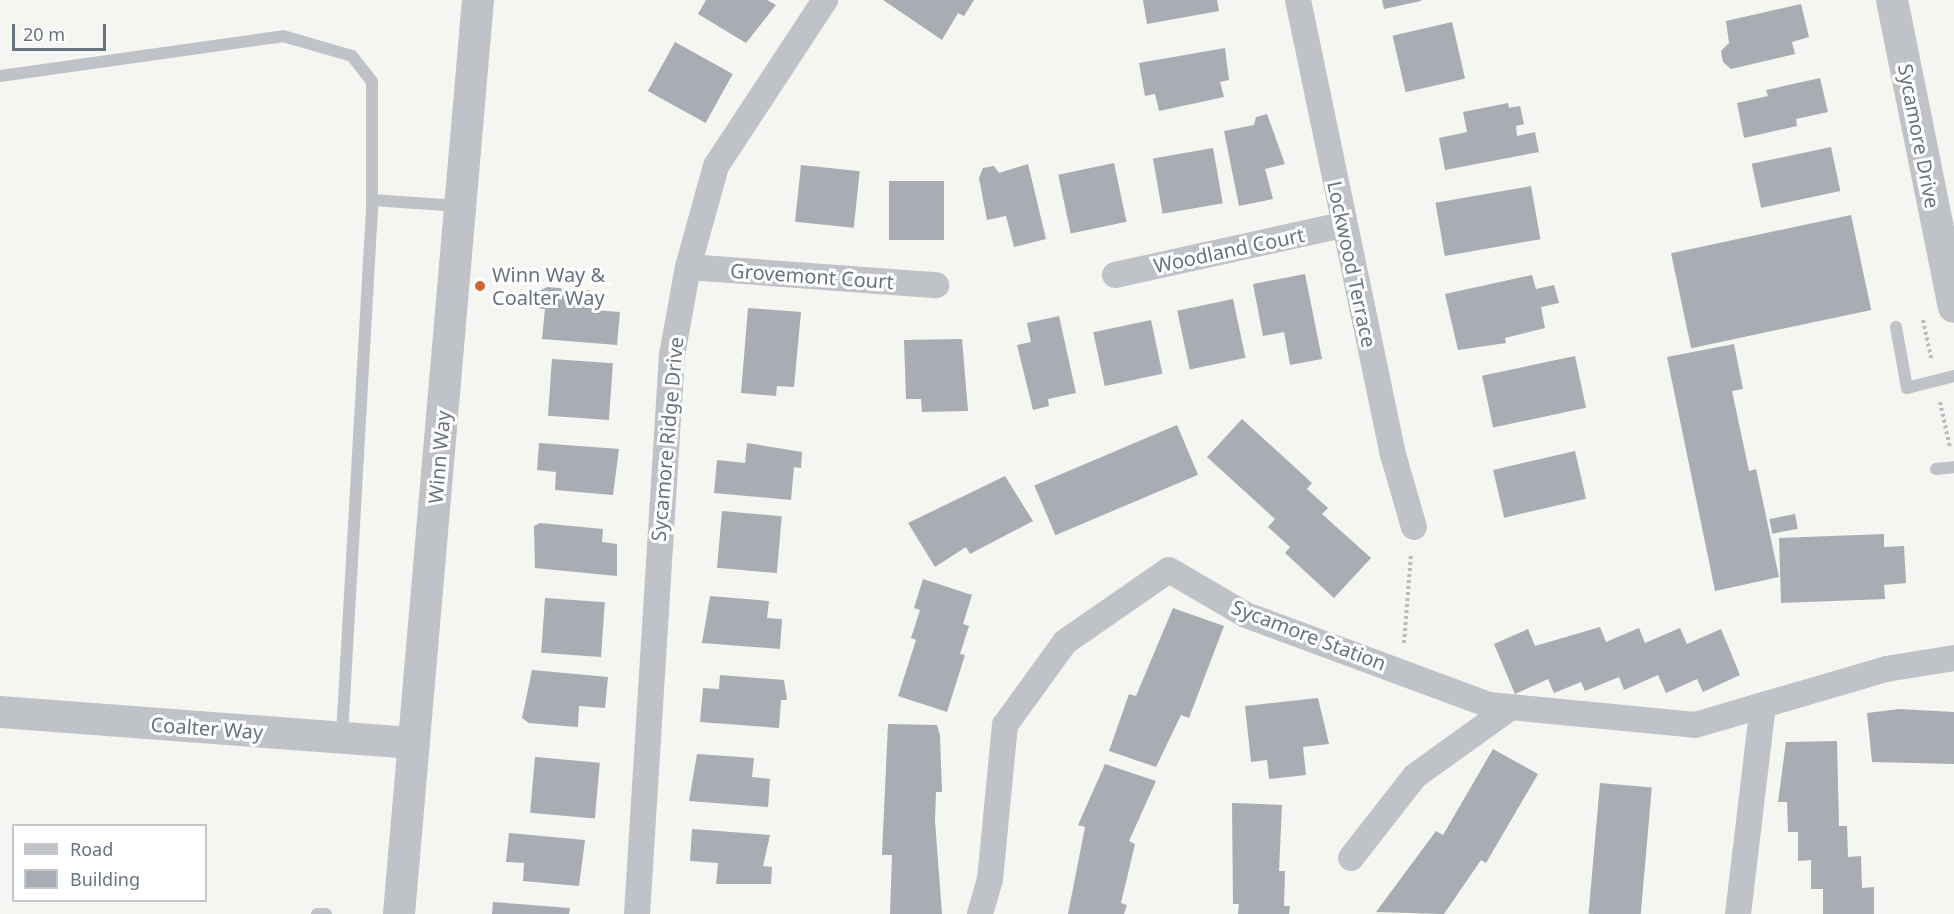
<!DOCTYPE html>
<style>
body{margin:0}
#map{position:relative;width:1954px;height:914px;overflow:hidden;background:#f5f5f2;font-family:"Noto Sans",sans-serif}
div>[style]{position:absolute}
.building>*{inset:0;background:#a7adb2;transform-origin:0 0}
.path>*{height:4px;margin-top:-2px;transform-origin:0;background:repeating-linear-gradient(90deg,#b9bbbe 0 3px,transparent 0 6px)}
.service>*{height:12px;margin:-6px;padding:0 6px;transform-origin:6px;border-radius:6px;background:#bfc2c6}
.minor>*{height:26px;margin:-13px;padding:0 13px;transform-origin:13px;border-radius:13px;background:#bfc2c6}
.tertiary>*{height:32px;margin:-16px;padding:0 16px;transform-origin:16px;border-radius:16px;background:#bfc2c6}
.dots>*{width:16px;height:16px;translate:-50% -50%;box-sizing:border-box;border:3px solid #fff;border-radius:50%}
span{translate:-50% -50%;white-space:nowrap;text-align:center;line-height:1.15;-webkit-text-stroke:6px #fff;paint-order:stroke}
.street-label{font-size:20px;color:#687380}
.poi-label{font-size:20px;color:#687380}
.left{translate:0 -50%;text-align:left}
.legend{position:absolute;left:12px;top:824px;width:195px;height:78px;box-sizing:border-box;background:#fff;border:2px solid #c3c7cc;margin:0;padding:8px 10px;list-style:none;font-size:18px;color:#687380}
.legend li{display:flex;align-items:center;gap:12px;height:30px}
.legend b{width:30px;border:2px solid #c3c7cc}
.scale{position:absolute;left:12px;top:24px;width:94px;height:27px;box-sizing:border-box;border:3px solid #687380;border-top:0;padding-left:8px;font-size:18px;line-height:21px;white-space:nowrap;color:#687380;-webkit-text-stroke:4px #fff;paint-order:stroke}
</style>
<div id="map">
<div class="building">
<div style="clip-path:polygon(706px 0,767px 0,776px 5px,746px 43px,698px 14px)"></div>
<div style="clip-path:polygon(883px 0,974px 0,964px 16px,958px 13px,942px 40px)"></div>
<div style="clip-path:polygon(1143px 0,1217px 0,1219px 11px,1147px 24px)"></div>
<div style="clip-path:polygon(1382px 0,1421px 0,1421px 1px,1384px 9px)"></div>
<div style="clip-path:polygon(1801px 4px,1809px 37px,1792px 42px,1795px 54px,1731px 69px,1723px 62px,1721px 51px,1729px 43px,1726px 21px)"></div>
<div style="left:1452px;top:22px;width:58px;height:61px;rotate:77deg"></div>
<div style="left:675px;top:42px;width:66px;height:56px;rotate:29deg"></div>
<div style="clip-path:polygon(1225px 48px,1229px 80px,1220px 82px,1224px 97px,1159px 111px,1155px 94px,1145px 96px,1139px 63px)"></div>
<div style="clip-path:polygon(1820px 78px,1828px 112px,1796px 119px,1797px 126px,1744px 138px,1737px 103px,1768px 96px,1766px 90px)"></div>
<div style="clip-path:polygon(1508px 103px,1509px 108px,1520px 106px,1524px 124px,1516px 126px,1517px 136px,1535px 132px,1539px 152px,1445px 170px,1439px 138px,1467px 132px,1463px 112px)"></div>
<div style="clip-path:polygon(1267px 114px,1285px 164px,1265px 169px,1273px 199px,1239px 206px,1224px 131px,1254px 125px,1256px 117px)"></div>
<div style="left:1831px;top:147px;width:45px;height:81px;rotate:78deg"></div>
<div style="left:1213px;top:148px;width:56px;height:61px;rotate:80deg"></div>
<div style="left:1114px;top:163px;width:60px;height:57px;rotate:78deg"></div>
<div style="clip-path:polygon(1028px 164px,1046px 239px,1014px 247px,1006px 216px,987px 220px,979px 178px,983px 168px,994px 166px,999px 173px)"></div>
<div style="left:801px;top:165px;width:59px;height:57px;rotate:6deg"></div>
<div style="left:889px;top:181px;width:55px;height:59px"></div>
<div style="left:1531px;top:186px;width:54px;height:97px;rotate:80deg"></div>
<div style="left:1851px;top:215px;width:97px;height:184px;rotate:78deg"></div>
<div style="clip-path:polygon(1305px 274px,1322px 359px,1290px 365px,1284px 332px,1263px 336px,1253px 284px)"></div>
<div style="clip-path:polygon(1532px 275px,1536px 289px,1554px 285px,1559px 303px,1541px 307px,1545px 328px,1505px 338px,1506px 343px,1458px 350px,1445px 294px)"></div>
<div style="clip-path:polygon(547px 287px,594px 291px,593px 310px,620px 312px,617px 345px,542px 339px,545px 309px,537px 308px,539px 291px)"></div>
<div style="left:1233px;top:299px;width:60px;height:57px;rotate:78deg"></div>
<div style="clip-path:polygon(748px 308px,801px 312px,794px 387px,777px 386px,776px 396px,741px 393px)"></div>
<div style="clip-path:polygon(1059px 316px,1076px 393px,1048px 399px,1049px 406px,1033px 410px,1017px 345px,1031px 342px,1027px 323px)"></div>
<div style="left:1151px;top:320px;width:55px;height:59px;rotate:78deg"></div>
<div style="clip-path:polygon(962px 339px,968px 411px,922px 412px,921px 399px,906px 399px,904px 340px)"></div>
<div style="clip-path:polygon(1734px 344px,1743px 389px,1732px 391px,1749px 471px,1756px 469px,1779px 577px,1715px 591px,1667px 357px)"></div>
<div style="left:1575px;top:356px;width:53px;height:95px;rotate:78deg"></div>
<div style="left:552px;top:359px;width:61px;height:57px;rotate:4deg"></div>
<div style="clip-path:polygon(1242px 419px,1312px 483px,1307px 489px,1328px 508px,1322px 514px,1371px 558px,1334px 598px,1285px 553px,1290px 547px,1268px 527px,1275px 519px,1207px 457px)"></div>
<div style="left:1177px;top:425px;width:54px;height:155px;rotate:67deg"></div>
<div style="clip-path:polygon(539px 443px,619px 449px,613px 495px,555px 490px,556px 472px,537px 470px)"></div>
<div style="clip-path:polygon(747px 443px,802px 452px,801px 468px,794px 467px,791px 500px,714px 493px,717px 460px,745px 463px)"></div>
<div style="left:1575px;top:451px;width:49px;height:84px;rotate:77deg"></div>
<div style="clip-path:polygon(1005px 476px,1033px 521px,970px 554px,966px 547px,935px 567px,908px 523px)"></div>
<div style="left:722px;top:511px;width:60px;height:57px;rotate:5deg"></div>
<div style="left:1795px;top:514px;width:15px;height:26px;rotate:79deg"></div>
<div style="clip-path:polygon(540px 523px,603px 529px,602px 542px,617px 544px,617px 576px,535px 568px,534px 526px)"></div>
<div style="clip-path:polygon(1884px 534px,1884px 547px,1904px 546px,1906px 583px,1884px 585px,1885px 599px,1781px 603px,1779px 538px)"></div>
<div style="clip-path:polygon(923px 579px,972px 595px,963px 624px,969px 626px,960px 654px,965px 655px,947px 712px,898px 696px,916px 640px,911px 638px,920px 610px,914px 608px)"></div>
<div style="clip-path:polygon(710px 596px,769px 601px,767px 618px,782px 619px,780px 649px,702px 643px)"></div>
<div style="left:545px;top:598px;width:60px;height:55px;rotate:4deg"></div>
<div style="clip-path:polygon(1173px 608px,1224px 626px,1189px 718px,1181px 715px,1156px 767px,1109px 751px,1129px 694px,1136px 696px)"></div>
<div style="clip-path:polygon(1600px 627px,1606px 642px,1639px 628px,1645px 643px,1680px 628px,1687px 644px,1721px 629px,1740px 675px,1703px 692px,1697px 679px,1666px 693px,1658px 675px,1624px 690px,1619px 677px,1585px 691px,1581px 682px,1554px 693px,1548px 679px,1515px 694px,1494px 644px,1528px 629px,1535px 646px)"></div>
<div style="clip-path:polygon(532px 670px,608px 677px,605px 708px,579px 706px,578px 727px,529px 723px,522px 718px)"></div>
<div style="clip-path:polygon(720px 675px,784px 680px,787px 700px,781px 700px,779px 728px,700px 722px,703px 688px,719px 689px)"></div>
<div style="clip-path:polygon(1318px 698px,1329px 744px,1303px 747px,1306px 775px,1269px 779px,1267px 760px,1251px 762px,1245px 706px)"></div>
<div style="clip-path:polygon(1899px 709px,1954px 712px,1954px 764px,1872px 762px,1867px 713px)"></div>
<div style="clip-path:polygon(888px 724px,937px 725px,940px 735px,942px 792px,936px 792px,935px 821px,942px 914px,890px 914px,892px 855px,882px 855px)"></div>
<div style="clip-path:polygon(1837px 741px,1839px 826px,1847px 826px,1848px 857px,1861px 856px,1862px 888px,1874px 887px,1874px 914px,1823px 914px,1823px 889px,1811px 889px,1811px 860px,1798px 861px,1798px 832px,1788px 832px,1787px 802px,1778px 802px,1786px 742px)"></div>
<div style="clip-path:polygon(1493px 749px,1538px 774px,1486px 863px,1481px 860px,1444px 914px,1376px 912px,1436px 831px,1443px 835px)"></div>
<div style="clip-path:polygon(697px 754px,754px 758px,752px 777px,770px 779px,768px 807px,689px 801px)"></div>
<div style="left:535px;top:757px;width:65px;height:56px;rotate:5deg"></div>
<div style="clip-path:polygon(1105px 764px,1156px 781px,1129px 841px,1135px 844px,1121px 903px,1127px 905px,1124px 914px,1068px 914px,1085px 827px,1078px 825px)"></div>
<div style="left:1600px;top:783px;width:52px;height:131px;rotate:5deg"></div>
<div style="clip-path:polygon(1232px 803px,1282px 805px,1279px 871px,1285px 871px,1284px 906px,1290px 906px,1289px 914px,1238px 914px,1239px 904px,1233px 904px)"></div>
<div style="clip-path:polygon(692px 829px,770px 835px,763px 866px,772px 867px,771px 884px,716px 884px,718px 863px,690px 861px)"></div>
<div style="clip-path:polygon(509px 833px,585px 840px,579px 886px,523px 881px,524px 863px,506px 862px)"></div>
<div style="clip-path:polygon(493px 902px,570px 908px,569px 914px,492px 914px)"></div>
</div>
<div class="path">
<div style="left:1923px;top:320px;width:40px;rotate:78deg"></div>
<div style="left:1940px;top:402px;width:47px;rotate:77.7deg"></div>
<div style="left:1404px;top:643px;width:88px;rotate:-85.5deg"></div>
</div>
<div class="service">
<div style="left:0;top:76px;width:286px;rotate:-8deg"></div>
<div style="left:283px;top:36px;width:72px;rotate:16.2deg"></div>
<div style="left:352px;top:56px;width:33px;rotate:52deg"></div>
<div style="left:372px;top:82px;width:127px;rotate:90deg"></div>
<div style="left:372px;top:209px;width:528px;rotate:93.26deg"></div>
<div style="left:372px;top:200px;width:88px;rotate:3.9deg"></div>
<div style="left:1896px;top:327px;width:62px;rotate:79.8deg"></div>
<div style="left:1907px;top:388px;width:49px;rotate:-14.3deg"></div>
<div style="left:1936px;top:469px;width:18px;rotate:-6deg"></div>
<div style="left:317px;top:914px;width:9px"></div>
</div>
<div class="minor">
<div style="left:1298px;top:0;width:461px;rotate:78.2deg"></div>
<div style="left:1392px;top:451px;width:79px;rotate:73.9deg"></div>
<div style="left:688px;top:267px;width:249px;rotate:4.2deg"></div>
<div style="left:1115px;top:275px;width:233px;rotate:-12.4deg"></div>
<div style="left:1351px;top:858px;width:104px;rotate:-52deg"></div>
<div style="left:1415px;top:776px;width:118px;rotate:-35.7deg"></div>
<div style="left:637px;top:914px;width:560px;rotate:-86.42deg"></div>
<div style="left:672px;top:355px;width:89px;rotate:-79.7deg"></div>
<div style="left:688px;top:267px;width:105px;rotate:-74.5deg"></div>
<div style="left:716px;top:166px;width:199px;rotate:-56.7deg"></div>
<div style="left:980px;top:914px;width:35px;rotate:-74deg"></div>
<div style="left:990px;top:880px;width:156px;rotate:-84.5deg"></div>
<div style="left:1005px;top:725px;width:102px;rotate:-54.1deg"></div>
<div style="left:1065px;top:642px;width:126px;rotate:-34.7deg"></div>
<div style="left:1169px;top:570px;width:89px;rotate:30.3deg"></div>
<div style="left:1246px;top:615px;width:259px;rotate:20.3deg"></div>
<div style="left:1489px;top:705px;width:207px;rotate:5.5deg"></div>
<div style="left:1695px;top:725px;width:199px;rotate:-16.3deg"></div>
<div style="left:1886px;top:669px;width:69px;rotate:-9.2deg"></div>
<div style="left:1738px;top:914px;width:210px;rotate:-83.2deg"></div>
</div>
<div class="tertiary">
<div style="left:1892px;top:0;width:313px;rotate:78.6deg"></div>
<div style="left:0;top:712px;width:415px;rotate:4.3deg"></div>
<div style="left:399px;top:914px;width:917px;rotate:-85.06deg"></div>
</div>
<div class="dots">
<div style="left:480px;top:286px;background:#d06638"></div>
</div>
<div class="street-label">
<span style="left:1919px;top:136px;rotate:79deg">Sycamore Drive</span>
<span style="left:1229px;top:250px;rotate:-12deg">Woodland Court</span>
<span style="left:1352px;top:264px;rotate:78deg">Lockwood Terrace</span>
<span style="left:812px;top:276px;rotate:4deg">Grovemont Court</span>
<span style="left:667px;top:439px;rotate:-85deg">Sycamore Ridge Drive</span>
<span style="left:439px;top:457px;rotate:-85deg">Winn Way</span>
<span style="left:1309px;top:635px;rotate:21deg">Sycamore Station</span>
<span style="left:207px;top:728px;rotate:4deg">Coalter Way</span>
</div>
<div class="poi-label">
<span class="left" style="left:492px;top:286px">Winn Way &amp;<br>Coalter Way</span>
</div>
<ul class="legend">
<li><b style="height:8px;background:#bfc2c6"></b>Road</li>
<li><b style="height:16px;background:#a7adb2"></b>Building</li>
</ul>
<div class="scale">20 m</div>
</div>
